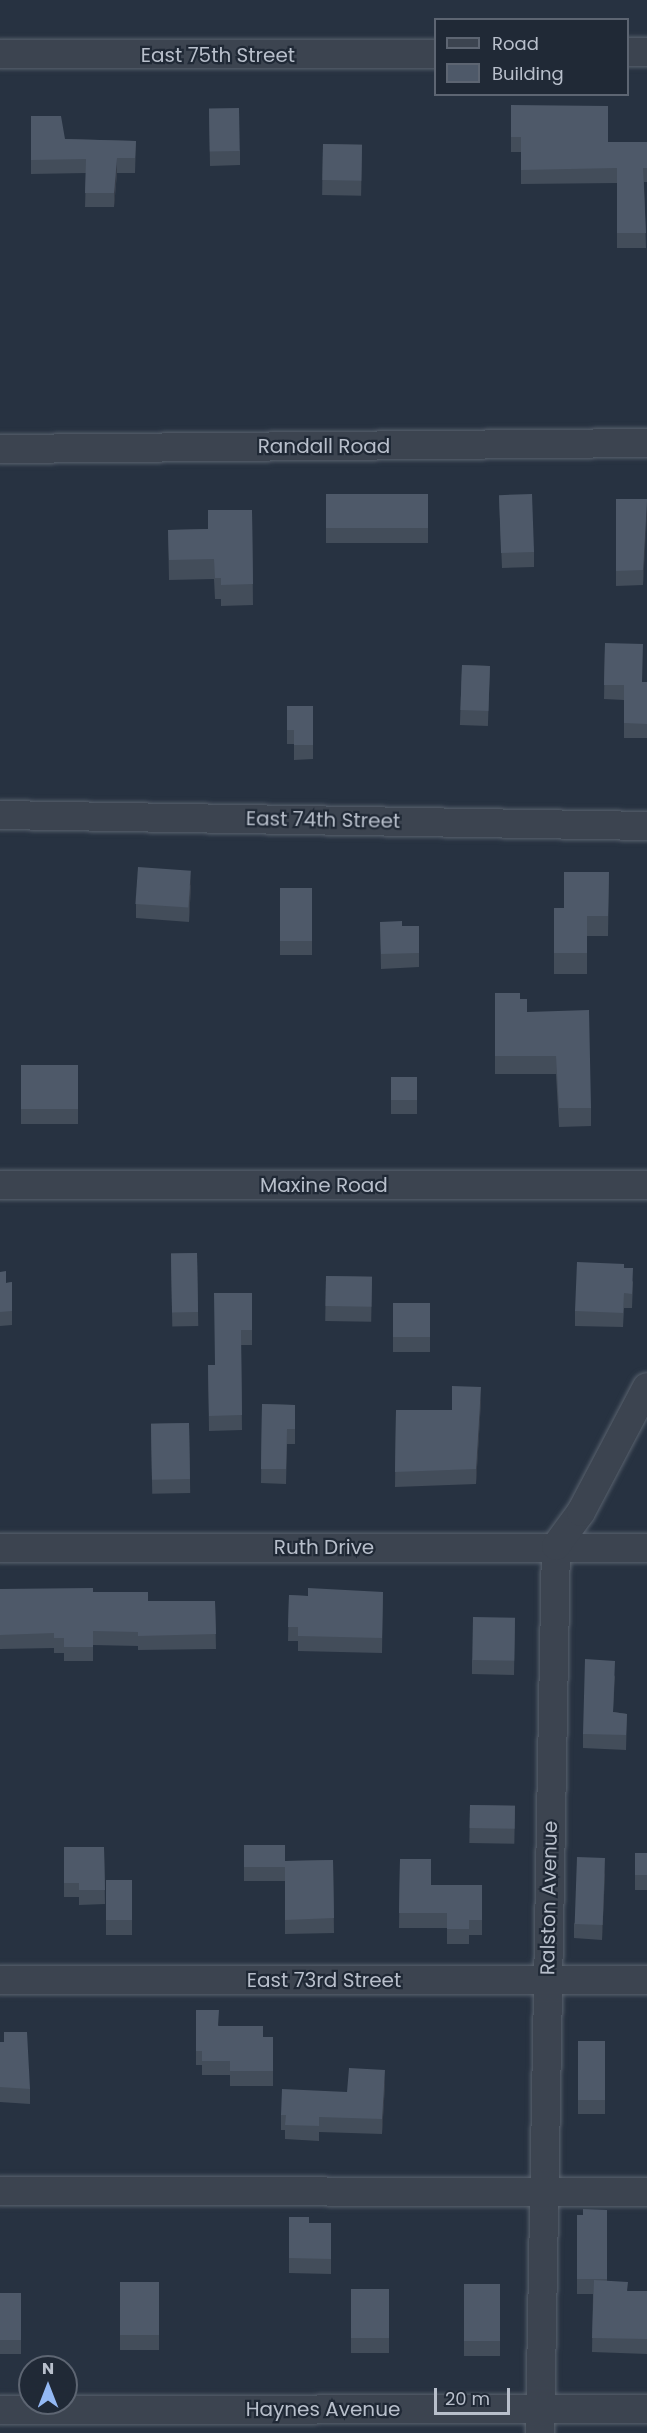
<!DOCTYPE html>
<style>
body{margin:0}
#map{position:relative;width:647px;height:2433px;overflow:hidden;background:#273241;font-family:Poppins,sans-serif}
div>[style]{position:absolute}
.roads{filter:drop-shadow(0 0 2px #59626e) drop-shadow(0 0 2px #59626e)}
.minor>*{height:28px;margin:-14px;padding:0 14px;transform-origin:14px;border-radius:14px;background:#3c4450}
.wall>*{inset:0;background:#434d5a;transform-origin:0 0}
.shaded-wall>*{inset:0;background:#373e4a}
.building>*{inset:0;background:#4e5969;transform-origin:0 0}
span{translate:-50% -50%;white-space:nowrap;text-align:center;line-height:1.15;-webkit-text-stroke:4.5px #202936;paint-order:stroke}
.street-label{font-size:20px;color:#b8bfcb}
.legend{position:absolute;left:434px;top:18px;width:195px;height:78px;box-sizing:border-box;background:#202936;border:2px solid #5d6572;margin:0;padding:8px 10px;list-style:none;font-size:18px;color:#b8bfcb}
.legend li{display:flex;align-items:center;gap:12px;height:30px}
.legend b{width:30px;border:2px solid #5d6572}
.north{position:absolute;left:18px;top:2355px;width:60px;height:60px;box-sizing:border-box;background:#202936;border:2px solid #5d6572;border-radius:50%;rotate:0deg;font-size:16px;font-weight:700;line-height:24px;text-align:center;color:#b8bfcb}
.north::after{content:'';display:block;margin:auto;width:21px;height:27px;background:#94b9f4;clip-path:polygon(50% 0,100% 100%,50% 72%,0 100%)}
.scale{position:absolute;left:434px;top:2388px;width:76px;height:27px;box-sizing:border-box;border:3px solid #b8bfcb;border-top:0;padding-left:8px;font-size:18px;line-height:21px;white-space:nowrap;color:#b8bfcb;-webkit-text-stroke:4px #202936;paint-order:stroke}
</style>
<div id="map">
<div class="roads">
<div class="minor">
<div style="left:628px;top:52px;width:19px"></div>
<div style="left:0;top:54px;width:436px"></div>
<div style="left:0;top:449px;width:647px;rotate:-0.53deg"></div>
<div style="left:0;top:815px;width:647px;rotate:0.97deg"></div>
<div style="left:0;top:1185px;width:647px"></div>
<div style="left:0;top:1548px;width:647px"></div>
<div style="left:0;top:1980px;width:647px"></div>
<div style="left:0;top:2191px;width:647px;rotate:0.09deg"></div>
<div style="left:0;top:2410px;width:647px;rotate:-0.09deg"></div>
<div style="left:540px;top:2433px;width:887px;rotate:-88.97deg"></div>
<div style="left:556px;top:1546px;width:42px;rotate:-53.7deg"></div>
<div style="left:581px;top:1512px;width:141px;rotate:-62.2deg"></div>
</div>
</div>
<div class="wall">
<div style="clip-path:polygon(511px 105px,608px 142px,647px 142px,647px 182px,644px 182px,646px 248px,617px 248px,617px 183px,521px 184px,521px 152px,511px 152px)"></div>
<div style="clip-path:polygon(209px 109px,240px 151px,240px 165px,210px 166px)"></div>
<div style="clip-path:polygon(31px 116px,65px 139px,136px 141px,135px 173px,117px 173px,114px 207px,85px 207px,86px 173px,31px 174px)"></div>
<div style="left:323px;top:144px;width:39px;height:51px;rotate:1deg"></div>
<div style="left:428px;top:494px;width:49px;height:102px;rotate:90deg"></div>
<div style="clip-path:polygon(499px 495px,534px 552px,534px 567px,502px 568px)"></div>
<div style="clip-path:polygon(616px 499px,647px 499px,643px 585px,616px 586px)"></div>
<div style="clip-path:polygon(252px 510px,253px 605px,221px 606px,221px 599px,215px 599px,214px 579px,169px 580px,168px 530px,208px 529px)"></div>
<div style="clip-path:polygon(605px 643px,642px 682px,647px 682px,647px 738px,624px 738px,624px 700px,604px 699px)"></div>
<div style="left:462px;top:665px;width:28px;height:60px;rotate:2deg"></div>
<div style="clip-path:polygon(287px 706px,313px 706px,313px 759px,294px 760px,294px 744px,287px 744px)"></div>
<div style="clip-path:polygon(609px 872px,608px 936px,587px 936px,587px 974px,554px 974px,554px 908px,564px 908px)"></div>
<div style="clip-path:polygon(191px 885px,189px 922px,136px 918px,136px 904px)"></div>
<div style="left:280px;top:888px;width:32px;height:67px"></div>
<div style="clip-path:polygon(380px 922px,402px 926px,419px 926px,419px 967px,381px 969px)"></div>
<div style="clip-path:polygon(495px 993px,520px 999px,527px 1012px,591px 1108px,591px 1126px,559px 1127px,556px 1074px,495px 1074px)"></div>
<div style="left:78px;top:1065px;width:59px;height:57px;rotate:90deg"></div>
<div style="left:391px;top:1077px;width:26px;height:37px"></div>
<div style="left:197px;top:1253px;width:73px;height:26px;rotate:89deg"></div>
<div style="clip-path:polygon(624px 1268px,633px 1282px,632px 1308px,624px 1308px,623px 1327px,575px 1326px,575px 1311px)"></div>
<div style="clip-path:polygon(0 1272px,6px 1283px,12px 1282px,12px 1325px,0 1326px)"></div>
<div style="left:326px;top:1276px;width:46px;height:45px;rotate:1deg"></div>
<div style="clip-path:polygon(252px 1293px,252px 1345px,241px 1345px,242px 1430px,209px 1431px,208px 1365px,215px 1365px)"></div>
<div style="left:393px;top:1303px;width:37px;height:49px"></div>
<div style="clip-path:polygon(481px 1401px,476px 1484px,395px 1487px,396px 1410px,452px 1410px)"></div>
<div style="clip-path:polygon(262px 1404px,295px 1405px,295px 1444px,287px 1444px,286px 1484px,261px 1483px)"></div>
<div style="left:189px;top:1423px;width:70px;height:38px;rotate:89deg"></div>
<div style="clip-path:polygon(0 1589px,93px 1592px,148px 1601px,215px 1601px,216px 1649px,138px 1650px,138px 1646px,93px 1645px,93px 1661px,64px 1661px,64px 1653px,54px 1653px,54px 1648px,0 1649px)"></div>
<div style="clip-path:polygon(383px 1592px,382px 1653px,298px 1651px,298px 1641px,288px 1641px,289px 1595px,308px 1596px)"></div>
<div style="clip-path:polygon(515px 1618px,514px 1675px,472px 1674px,472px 1660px)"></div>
<div style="clip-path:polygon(615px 1675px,613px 1712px,627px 1714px,626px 1750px,583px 1748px,583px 1734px)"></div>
<div style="left:470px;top:1805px;width:45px;height:38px;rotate:1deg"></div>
<div style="clip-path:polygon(244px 1845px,285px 1861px,333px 1860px,334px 1933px,285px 1934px,285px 1881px,244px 1881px)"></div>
<div style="clip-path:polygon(64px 1847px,104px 1847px,105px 1904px,79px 1905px,79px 1897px,64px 1897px)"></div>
<div style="left:635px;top:1853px;width:12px;height:37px"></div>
<div style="clip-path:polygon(400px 1859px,431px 1885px,482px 1885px,482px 1935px,469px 1935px,469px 1944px,447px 1944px,447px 1928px,399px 1928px)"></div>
<div style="clip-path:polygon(605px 1873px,602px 1940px,574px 1938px,574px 1924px)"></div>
<div style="left:106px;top:1880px;width:26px;height:55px"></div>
<div style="clip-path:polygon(196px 2010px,219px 2026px,263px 2037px,273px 2037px,273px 2086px,230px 2086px,230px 2075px,202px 2075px,202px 2065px,196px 2065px)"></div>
<div style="left:578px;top:2041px;width:27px;height:73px"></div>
<div style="clip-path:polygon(0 2042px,30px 2089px,30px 2104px,0 2102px)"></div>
<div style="clip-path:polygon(385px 2084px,382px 2134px,319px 2132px,319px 2141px,285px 2139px,285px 2130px,281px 2130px,281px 2115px,347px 2092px)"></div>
<div style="clip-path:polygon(607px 2210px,607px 2281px,628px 2291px,647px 2291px,647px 2354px,592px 2352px,593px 2294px,577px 2294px,577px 2215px,583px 2215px)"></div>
<div style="clip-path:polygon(289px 2217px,309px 2223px,331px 2223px,331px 2274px,289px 2273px)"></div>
<div style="left:120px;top:2282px;width:39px;height:68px"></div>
<div style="left:464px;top:2284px;width:36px;height:72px"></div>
<div style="left:351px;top:2289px;width:38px;height:64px"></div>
<div style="left:0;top:2293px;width:21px;height:61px"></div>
</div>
<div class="shaded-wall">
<div style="clip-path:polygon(117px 158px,117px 173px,114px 207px,114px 193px)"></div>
<div style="clip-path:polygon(647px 503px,647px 517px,643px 585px,643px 570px)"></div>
<div style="clip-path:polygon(191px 871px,191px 885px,189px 922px,189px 907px)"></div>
<div style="clip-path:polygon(481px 1387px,481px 1401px,476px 1484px,476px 1469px)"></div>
<div style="clip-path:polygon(605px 1858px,605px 1873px,602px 1940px,602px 1925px)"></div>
<div style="clip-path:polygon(385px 2070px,385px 2084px,382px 2134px,382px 2119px)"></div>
</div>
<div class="building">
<div style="clip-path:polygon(511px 105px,608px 106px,608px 142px,647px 142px,647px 168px,643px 168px,646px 233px,617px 233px,617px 168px,521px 170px,521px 137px,511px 137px)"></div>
<div style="left:239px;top:108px;width:43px;height:30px;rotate:89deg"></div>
<div style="clip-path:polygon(31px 116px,61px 116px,65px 139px,136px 141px,135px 158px,117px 158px,114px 193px,85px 193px,86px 159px,31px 160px)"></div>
<div style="left:323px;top:144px;width:39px;height:36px;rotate:1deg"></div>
<div style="left:428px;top:494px;width:34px;height:102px;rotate:90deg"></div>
<div style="left:532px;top:494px;width:58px;height:33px;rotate:88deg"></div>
<div style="clip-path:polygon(616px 499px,647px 499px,643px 570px,616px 571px)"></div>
<div style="clip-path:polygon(208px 510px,252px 510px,253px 584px,221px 585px,221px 578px,215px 578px,214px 559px,169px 560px,168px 530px,208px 529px)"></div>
<div style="clip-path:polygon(605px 643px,643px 644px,642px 682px,647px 682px,647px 724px,624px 723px,624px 685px,604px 685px)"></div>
<div style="left:462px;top:665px;width:28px;height:45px;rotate:2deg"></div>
<div style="clip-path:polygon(287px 706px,313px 706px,313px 745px,294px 745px,294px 730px,287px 730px)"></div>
<div style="left:138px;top:867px;width:53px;height:37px;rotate:4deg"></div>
<div style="clip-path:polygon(564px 872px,609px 872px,608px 916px,587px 916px,587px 953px,554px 953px,554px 908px,564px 908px)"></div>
<div style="left:280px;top:888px;width:32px;height:53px"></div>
<div style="clip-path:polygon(402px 921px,402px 926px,419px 926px,419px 953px,381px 954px,380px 922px)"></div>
<div style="clip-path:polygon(495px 993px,520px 993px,520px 999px,527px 999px,527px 1012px,589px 1010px,591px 1108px,559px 1108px,556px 1056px,495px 1056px)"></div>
<div style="left:78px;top:1065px;width:44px;height:57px;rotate:90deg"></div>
<div style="left:391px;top:1077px;width:26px;height:23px"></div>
<div style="left:197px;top:1253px;width:59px;height:26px;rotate:89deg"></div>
<div style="clip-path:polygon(577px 1262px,624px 1264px,624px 1268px,633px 1268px,632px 1294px,624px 1293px,623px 1313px,575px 1311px)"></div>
<div style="clip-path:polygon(6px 1271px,6px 1283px,12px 1282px,12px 1311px,0 1312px,0 1272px)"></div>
<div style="left:326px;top:1276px;width:46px;height:30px;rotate:1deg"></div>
<div style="clip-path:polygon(214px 1293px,252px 1293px,252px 1330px,241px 1330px,242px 1415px,209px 1416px,208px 1365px,215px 1365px)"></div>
<div style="left:393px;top:1303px;width:37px;height:34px"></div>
<div style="clip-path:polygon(452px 1386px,481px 1387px,476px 1469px,395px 1472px,396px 1410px,452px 1410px)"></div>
<div style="clip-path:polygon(262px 1404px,295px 1405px,295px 1429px,287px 1429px,286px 1469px,261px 1469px)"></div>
<div style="left:189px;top:1423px;width:56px;height:38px;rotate:89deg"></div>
<div style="clip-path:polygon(93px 1588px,93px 1592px,148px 1592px,148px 1601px,215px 1601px,216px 1634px,138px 1636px,138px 1632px,93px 1631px,93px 1647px,64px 1647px,64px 1638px,54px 1638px,54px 1633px,0 1635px,0 1589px)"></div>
<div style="clip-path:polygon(308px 1588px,383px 1592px,382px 1638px,298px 1636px,298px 1627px,288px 1627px,289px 1595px,308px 1596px)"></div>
<div style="left:473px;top:1617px;width:42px;height:43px;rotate:1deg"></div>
<div style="clip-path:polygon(585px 1659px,615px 1661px,613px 1712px,627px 1714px,626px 1735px,583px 1734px)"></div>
<div style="left:470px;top:1805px;width:45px;height:23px;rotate:1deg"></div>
<div style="clip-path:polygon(244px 1845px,285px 1845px,285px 1861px,333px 1860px,334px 1918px,285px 1920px,285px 1867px,244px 1867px)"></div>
<div style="clip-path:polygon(64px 1847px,104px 1847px,105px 1890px,79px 1890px,79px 1883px,64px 1883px)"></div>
<div style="left:635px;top:1853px;width:12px;height:22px"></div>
<div style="left:577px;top:1857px;width:28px;height:67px;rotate:2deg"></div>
<div style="clip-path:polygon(400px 1859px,431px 1859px,431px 1885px,482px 1885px,482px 1920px,469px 1920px,469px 1929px,447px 1929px,447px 1913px,399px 1913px)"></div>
<div style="left:106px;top:1880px;width:26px;height:40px"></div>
<div style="clip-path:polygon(196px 2010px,219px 2010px,218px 2026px,263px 2026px,263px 2037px,273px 2037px,273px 2071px,230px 2071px,230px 2061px,202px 2061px,202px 2051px,196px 2051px)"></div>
<div style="clip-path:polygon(4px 2032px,27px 2032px,30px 2089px,0 2087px,0 2042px,4px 2042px)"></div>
<div style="left:578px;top:2041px;width:27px;height:59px"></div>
<div style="clip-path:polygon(349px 2068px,385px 2070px,382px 2119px,319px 2117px,319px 2126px,285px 2125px,286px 2115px,281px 2115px,282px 2089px,347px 2092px)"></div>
<div style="clip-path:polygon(583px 2209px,607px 2210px,607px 2279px,577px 2279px,577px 2215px,583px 2215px)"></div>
<div style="clip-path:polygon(289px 2217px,309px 2217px,309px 2223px,331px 2223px,331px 2259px,289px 2258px)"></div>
<div style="clip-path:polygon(594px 2280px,628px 2282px,627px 2291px,647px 2291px,647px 2339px,592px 2338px)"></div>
<div style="left:120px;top:2282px;width:39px;height:53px"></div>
<div style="left:464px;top:2284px;width:36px;height:57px"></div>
<div style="left:351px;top:2289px;width:38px;height:49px"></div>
<div style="left:0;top:2293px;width:21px;height:47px"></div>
</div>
<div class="street-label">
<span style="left:218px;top:55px">East 75th Street</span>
<span style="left:324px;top:446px">Randall Road</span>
<span style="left:323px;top:820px;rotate:1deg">East 74th Street</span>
<span style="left:324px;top:1185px">Maxine Road</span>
<span style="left:324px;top:1547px">Ruth Drive</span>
<span style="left:549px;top:1898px;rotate:-89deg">Ralston Avenue</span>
<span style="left:324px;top:1980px">East 73rd Street</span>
<span style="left:323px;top:2409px">Haynes Avenue</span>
</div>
<ul class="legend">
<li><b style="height:8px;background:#3c4450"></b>Road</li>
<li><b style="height:16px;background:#4e5969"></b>Building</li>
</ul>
<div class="north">N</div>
<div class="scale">20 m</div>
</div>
